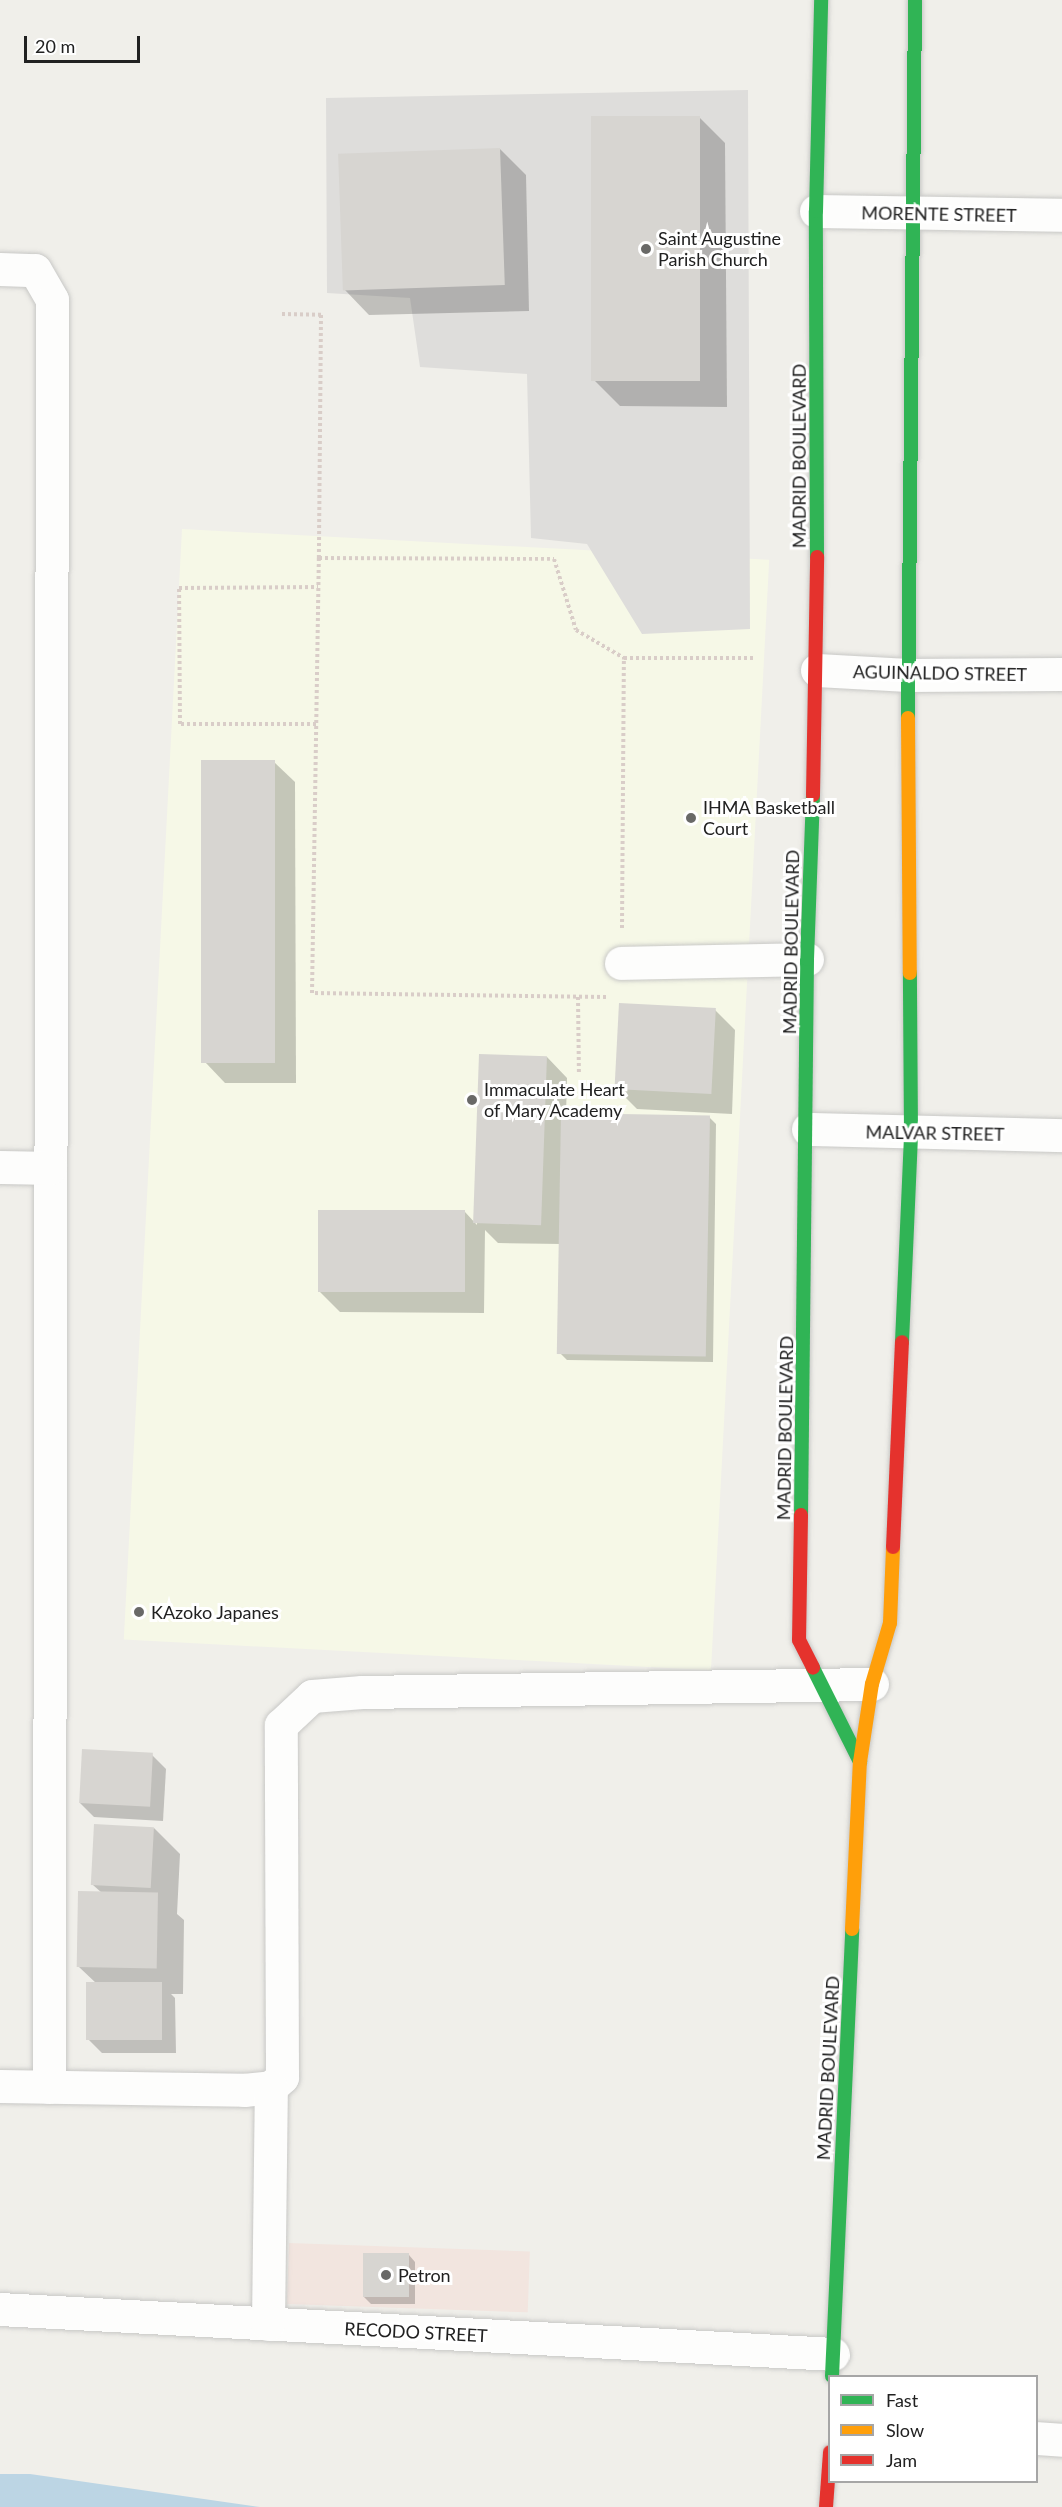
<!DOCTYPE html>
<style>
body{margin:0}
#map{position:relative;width:1062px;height:2507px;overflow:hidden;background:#f0efea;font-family:Lato,sans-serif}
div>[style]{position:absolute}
.commercial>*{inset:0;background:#f2e5df;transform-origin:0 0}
.education>*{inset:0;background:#f6f8e7;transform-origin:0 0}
.religious>*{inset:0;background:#dedddb}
.water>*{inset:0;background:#bcd5e4}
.shadow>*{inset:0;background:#0003}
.building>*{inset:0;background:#d7d5d1;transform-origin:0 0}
.path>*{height:4px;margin-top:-2px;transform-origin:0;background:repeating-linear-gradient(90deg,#d9cdc8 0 3px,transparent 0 6px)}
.roads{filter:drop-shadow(0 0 2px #c8c8c6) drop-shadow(0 0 2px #c8c8c6)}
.street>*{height:33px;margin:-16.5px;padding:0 16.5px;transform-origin:16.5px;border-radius:16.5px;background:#fdfdfc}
.fast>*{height:14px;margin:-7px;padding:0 7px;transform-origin:7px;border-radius:7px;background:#30b455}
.slow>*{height:14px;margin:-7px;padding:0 7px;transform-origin:7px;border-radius:7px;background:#ff9f0a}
.jam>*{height:14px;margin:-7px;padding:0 7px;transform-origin:7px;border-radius:7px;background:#e5322d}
.dots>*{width:16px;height:16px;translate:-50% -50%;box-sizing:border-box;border:3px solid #fff;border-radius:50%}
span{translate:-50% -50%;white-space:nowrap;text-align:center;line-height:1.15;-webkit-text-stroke:6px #fff;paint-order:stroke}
.street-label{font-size:18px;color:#212121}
.poi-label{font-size:18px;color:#212121}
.left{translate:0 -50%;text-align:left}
.legend{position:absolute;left:828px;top:2375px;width:210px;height:108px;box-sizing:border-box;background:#fff;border:2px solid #a6a6a6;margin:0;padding:8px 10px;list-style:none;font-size:18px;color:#212121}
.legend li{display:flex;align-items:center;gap:12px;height:30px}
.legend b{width:30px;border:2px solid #a6a6a6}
.scale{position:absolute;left:24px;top:36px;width:116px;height:27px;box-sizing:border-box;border:3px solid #212121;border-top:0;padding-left:8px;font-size:18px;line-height:21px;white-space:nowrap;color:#212121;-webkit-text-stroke:4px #fff;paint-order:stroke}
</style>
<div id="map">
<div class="commercial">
<div style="left:289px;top:2243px;width:241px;height:61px;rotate:2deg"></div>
</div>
<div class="education">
<div style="left:182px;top:529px;width:588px;height:1112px;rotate:3deg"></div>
</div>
<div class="religious">
<div style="clip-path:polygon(748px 90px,750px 629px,642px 634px,587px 544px,531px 538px,527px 374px,420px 367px,410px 298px,327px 293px,326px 98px)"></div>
</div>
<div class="water">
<div style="clip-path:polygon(0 2474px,30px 2474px,260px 2507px,0 2507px)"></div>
</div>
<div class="shadow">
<div style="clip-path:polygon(700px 118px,725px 143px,727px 407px,620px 406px,594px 380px)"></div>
<div style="clip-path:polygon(500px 149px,526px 175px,529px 311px,369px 315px,344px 289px)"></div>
<div style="clip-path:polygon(274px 762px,295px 782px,296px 1083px,225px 1083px,205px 1062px)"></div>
<div style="clip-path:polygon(715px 1010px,735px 1030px,732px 1114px,637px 1109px,617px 1089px)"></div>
<div style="clip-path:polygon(481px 1056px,547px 1057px,567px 1078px,566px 1115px,709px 1117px,716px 1124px,713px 1362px,567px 1360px,560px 1353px,561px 1244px,498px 1243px,485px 1230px,484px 1313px,340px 1312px,320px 1292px,465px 1212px,477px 1225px)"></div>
<div style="clip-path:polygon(152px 1755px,166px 1769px,163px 1821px,94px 1817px,80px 1803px)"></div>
<div style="clip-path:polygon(154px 1828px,180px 1854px,177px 1914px,184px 1920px,183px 1994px,171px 1994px,175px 1998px,176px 2053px,102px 2053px,88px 2039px,97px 1984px,79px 1967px,102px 1893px,93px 1885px)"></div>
<div style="clip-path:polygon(409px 2255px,415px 2262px,415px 2304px,371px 2304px,364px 2297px)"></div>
</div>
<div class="building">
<div style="left:591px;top:116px;width:109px;height:265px"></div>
<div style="left:500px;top:148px;width:137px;height:162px;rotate:88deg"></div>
<div style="left:201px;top:760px;width:74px;height:303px"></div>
<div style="left:619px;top:1003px;width:97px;height:86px;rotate:3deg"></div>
<div style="left:479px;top:1054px;width:68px;height:169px;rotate:2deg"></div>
<div style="left:561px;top:1113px;width:149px;height:241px;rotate:1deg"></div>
<div style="left:318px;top:1210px;width:147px;height:82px"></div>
<div style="left:82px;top:1749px;width:71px;height:54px;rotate:3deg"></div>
<div style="left:94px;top:1824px;width:60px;height:61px;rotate:3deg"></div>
<div style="left:78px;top:1891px;width:80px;height:76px;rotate:1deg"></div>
<div style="left:162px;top:1982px;width:58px;height:76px;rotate:90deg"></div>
<div style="left:363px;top:2253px;width:46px;height:44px"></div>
</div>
<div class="path">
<div style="left:282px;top:314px;width:39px;rotate:1deg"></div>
<div style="left:321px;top:315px;width:243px;rotate:90.5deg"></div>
<div style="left:316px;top:724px;width:136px;rotate:180deg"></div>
<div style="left:180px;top:724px;width:136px;rotate:-90.4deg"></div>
<div style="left:179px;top:588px;width:139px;rotate:-0.4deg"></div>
<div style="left:622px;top:928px;width:270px;rotate:-89.6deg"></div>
<div style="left:624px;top:658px;width:131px"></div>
<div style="left:578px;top:997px;width:77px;rotate:89.3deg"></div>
<div style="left:606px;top:997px;width:294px;rotate:-179.2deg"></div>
<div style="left:312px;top:993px;width:435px;rotate:-89.1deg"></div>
<div style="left:319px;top:558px;width:235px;rotate:0.2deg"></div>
<div style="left:554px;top:559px;width:74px;rotate:72.8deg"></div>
<div style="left:576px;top:630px;width:56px;rotate:30.3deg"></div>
</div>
<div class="roads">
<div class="street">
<div style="left:816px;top:211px;width:246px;rotate:0.9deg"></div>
<div style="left:0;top:269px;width:35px;rotate:2deg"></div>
<div style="left:35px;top:270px;width:34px;rotate:60deg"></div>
<div style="left:52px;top:300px;width:1787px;rotate:90.1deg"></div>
<div style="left:817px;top:670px;width:91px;rotate:3.1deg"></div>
<div style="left:908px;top:675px;width:154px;rotate:-0.4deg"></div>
<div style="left:621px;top:963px;width:186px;rotate:-1.2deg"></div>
<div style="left:808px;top:1129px;width:254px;rotate:1.4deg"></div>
<div style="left:0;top:1167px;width:50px;rotate:1.1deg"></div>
<div style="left:0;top:2086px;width:244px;rotate:0.9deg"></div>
<div style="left:244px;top:2090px;width:27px;rotate:-6deg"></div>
<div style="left:271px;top:2087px;width:15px;rotate:-42deg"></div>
<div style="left:282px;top:2077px;width:352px;rotate:-90.2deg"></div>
<div style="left:281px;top:1725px;width:42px;rotate:-43.1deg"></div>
<div style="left:312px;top:1696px;width:50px;rotate:-4.6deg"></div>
<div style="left:362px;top:1692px;width:510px;rotate:-0.9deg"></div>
<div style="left:0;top:2309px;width:834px;rotate:3.09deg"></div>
<div style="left:268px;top:2324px;width:237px;rotate:-89.3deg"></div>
<div style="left:1036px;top:2438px;width:26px;rotate:4deg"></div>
</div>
<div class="fast">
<div style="left:817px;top:557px;width:346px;rotate:-90.2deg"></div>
<div style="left:816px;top:211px;width:211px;rotate:-88.6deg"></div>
<div style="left:908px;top:718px;width:718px;rotate:-89.44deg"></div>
<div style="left:902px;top:1342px;width:209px;rotate:-87.5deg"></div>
<div style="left:911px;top:1133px;width:160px;rotate:-90.4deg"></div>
<div style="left:801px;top:1515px;width:556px;rotate:-89.38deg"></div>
<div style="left:807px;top:959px;width:164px;rotate:-87.9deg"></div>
<div style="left:813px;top:1668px;width:105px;rotate:63.4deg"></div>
<div style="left:832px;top:2376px;width:447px;rotate:-87.4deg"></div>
</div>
<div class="slow">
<div style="left:908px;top:718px;width:255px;rotate:89.6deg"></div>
<div style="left:852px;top:1929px;width:167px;rotate:-87.3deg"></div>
<div style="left:860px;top:1762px;width:79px;rotate:-81.3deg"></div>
<div style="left:872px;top:1684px;width:64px;rotate:-73.6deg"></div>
<div style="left:890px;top:1623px;width:76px;rotate:-87.7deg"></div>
</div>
<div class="jam">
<div style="left:813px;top:795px;width:238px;rotate:-89deg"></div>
<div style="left:801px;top:1515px;width:125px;rotate:90.9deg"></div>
<div style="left:799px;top:1640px;width:31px;rotate:63deg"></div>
<div style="left:893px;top:1547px;width:205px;rotate:-87.5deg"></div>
<div style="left:826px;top:2507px;width:55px;rotate:-85.8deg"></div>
</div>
</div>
<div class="dots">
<div style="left:646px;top:249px;background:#696967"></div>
<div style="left:691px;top:818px;background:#696967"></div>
<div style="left:472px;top:1100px;background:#696967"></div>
<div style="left:139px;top:1612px;background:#696967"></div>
<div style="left:386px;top:2275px;background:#696967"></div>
</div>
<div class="street-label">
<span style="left:939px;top:214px;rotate:1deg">MORENTE STREET</span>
<span style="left:799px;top:456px;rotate:-90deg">MADRID BOULEVARD</span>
<span style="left:940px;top:673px;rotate:1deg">AGUINALDO STREET</span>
<span style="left:791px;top:942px;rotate:-89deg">MADRID BOULEVARD</span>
<span style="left:935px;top:1133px;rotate:1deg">MALVAR STREET</span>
<span style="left:785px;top:1428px;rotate:-89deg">MADRID BOULEVARD</span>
<span style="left:828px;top:2068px;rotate:-87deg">MADRID BOULEVARD</span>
<span style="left:416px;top:2332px;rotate:3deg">RECODO STREET</span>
</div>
<div class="poi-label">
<span class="left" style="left:658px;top:249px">Saint Augustine<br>Parish Church</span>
<span class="left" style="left:703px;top:818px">IHMA Basketball<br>Court</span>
<span class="left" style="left:484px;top:1100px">Immaculate Heart<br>of Mary Academy</span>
<span class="left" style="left:151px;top:1612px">KAzoko Japanes</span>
<span class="left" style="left:398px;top:2275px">Petron</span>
</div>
<ul class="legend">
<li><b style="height:8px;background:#30b455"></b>Fast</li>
<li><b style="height:8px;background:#ff9f0a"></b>Slow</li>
<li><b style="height:8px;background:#e5322d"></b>Jam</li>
</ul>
<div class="scale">20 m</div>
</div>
